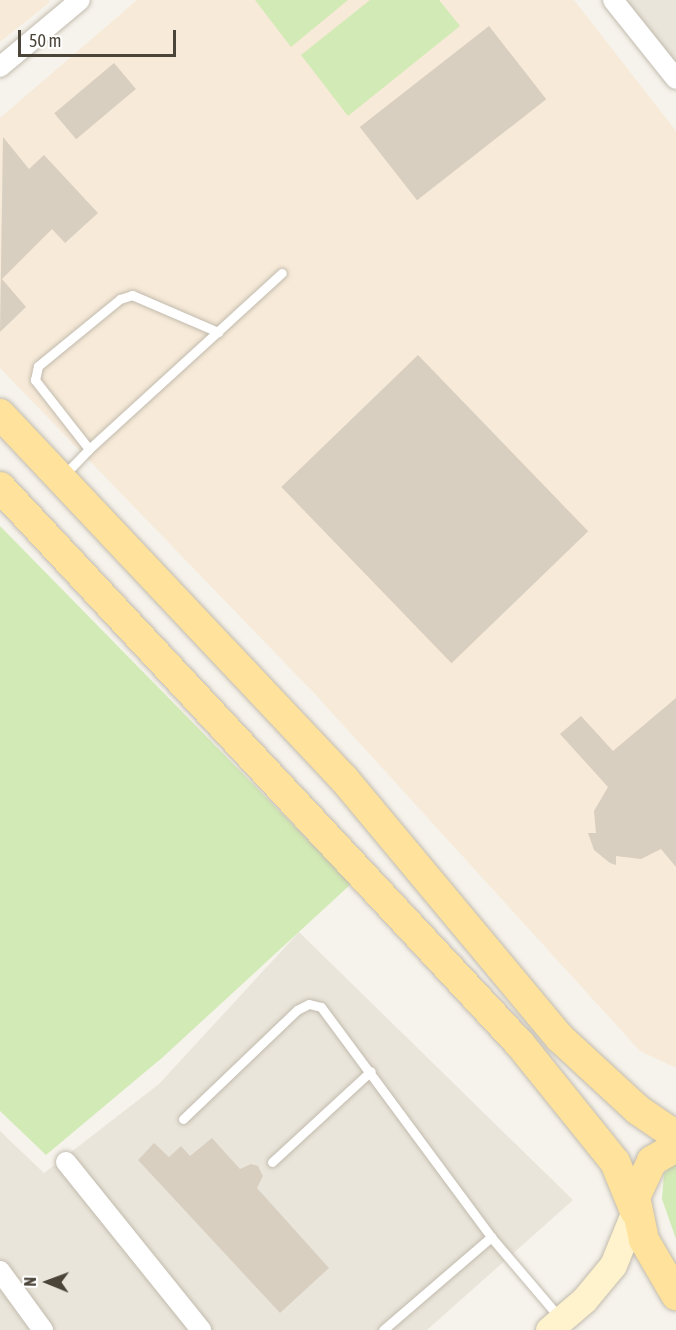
<!DOCTYPE html>
<style>
body{margin:0}
#map{position:relative;width:676px;height:1330px;overflow:hidden;background:#f6f3ec;font-family:"Asap Condensed",sans-serif}
div>[style]{position:absolute}
.residential>*{inset:0;background:#eae5da}
.commercial>*{inset:0;background:#f7ead8}
.green>*{inset:0;background:#d2eab5}
.building>*{inset:0;background:#d8cfc1;transform-origin:0 0}
.roads{filter:drop-shadow(0 0 2px #c2bbae) drop-shadow(0 0 2px #c2bbae)}
.lane>*{height:9px;margin:-4.5px;padding:0 4.5px;transform-origin:4.5px;border-radius:4.5px;background:#fff}
.street>*{height:20px;margin:-10px;padding:0 10px;transform-origin:10px;border-radius:10px;background:#fff}
.secondary>*{height:27px;margin:-13.5px;padding:0 13.5px;transform-origin:13.5px;border-radius:13.5px;background:#fff3cd}
.primary>*{height:30px;margin:-15px;padding:0 15px;transform-origin:15px;border-radius:15px;background:#ffe39c}
span{translate:-50% -50%;white-space:nowrap;text-align:center;line-height:1.15;-webkit-text-stroke:4.5px #fff;paint-order:stroke}
.north{position:absolute;left:18px;top:1252px;width:60px;height:60px;-webkit-text-stroke:4px #fff;paint-order:stroke;rotate:271deg;font-size:16px;font-weight:700;line-height:24px;text-align:center;color:#4b4439}
.north::after{content:'';display:block;margin:auto;width:21px;height:27px;background:#4b4439;clip-path:polygon(50% 0,100% 100%,50% 72%,0 100%)}
.scale{position:absolute;left:18px;top:30px;width:158px;height:27px;box-sizing:border-box;border:3px solid #4b4439;border-top:0;padding-left:8px;font-size:18px;line-height:21px;white-space:nowrap;color:#4b4439;-webkit-text-stroke:4px #fff;paint-order:stroke}
</style>
<div id="map">
<div class="residential">
<div style="clip-path:polygon(615px 0,676px 0,676px 73px)"></div>
<div style="clip-path:polygon(299px 932px,573px 1200px,427px 1330px,0 1330px,0 1131px,44px 1173px,159px 1084px)"></div>
</div>
<div class="commercial">
<div style="clip-path:polygon(0 0,48px 0,50px 2px,0 42px)"></div>
<div style="clip-path:polygon(137px 0,574px 0,676px 131px,676px 1068px,640px 1051px,314px 693px,0 368px,0 118px)"></div>
</div>
<div class="green">
<div style="clip-path:polygon(255px 0,348px 0,291px 47px)"></div>
<div style="clip-path:polygon(370px 0,439px 0,460px 26px,348px 116px,301px 55px)"></div>
<div style="clip-path:polygon(0 526px,351px 884px,163px 1057px,46px 1155px,0 1111px)"></div>
<div style="clip-path:polygon(676px 1160px,676px 1239px,662px 1199px,664px 1174px)"></div>
</div>
<div class="building">
<div style="left:489px;top:26px;width:93px;height:164px;rotate:52deg"></div>
<div style="left:114px;top:63px;width:34px;height:78px;rotate:50deg"></div>
<div style="clip-path:polygon(3px 137px,29px 169px,44px 155px,98px 213px,65px 243px,52px 229px,2px 279px,26px 307px,0 332px)"></div>
<div style="left:418px;top:355px;width:245px;height:190px;rotate:46deg"></div>
<div style="clip-path:polygon(676px 698px,676px 867px,661px 849px,641px 859px,616px 856px,616px 865px,610px 863px,594px 850px,588px 833px,596px 833px,594px 811px,608px 787px,560px 734px,581px 716px,613px 751px)"></div>
<div style="clip-path:polygon(212px 1138px,240px 1169px,251px 1164px,258px 1166px,263px 1176px,257px 1188px,329px 1268px,280px 1313px,138px 1160px,154px 1143px,169px 1157px,181px 1146px,190px 1156px)"></div>
</div>
<div class="roads">
<div class="lane">
<div style="left:89px;top:449px;width:261px;rotate:-42.4deg"></div>
<div style="left:64px;top:475px;width:36px;rotate:-46deg"></div>
<div style="left:89px;top:449px;width:88px;rotate:-128deg"></div>
<div style="left:35px;top:380px;width:14px;rotate:-78deg"></div>
<div style="left:38px;top:366px;width:106px;rotate:-39.3deg"></div>
<div style="left:120px;top:299px;width:13px;rotate:-18deg"></div>
<div style="left:132px;top:295px;width:94px;rotate:23.3deg"></div>
<div style="left:183px;top:1119px;width:158px;rotate:-43.7deg"></div>
<div style="left:297px;top:1010px;width:13px;rotate:-27deg"></div>
<div style="left:309px;top:1004px;width:12px;rotate:14deg"></div>
<div style="left:321px;top:1007px;width:286px;rotate:53.5deg"></div>
<div style="left:491px;top:1237px;width:106px;rotate:49.6deg"></div>
<div style="left:272px;top:1162px;width:134px;rotate:-42.6deg"></div>
<div style="left:383px;top:1330px;width:143px;rotate:-40.7deg"></div>
</div>
<div class="street">
<div style="left:613px;top:0;width:101px;rotate:51.4deg"></div>
<div style="left:0;top:67px;width:104px;rotate:-39.9deg"></div>
<div style="left:66px;top:1162px;width:216px;rotate:51.2deg"></div>
<div style="left:0;top:1271px;width:73px;rotate:53.9deg"></div>
</div>
<div class="secondary">
<div style="left:549px;top:1330px;width:46px;rotate:-40.6deg"></div>
<div style="left:584px;top:1300px;width:45px;rotate:-50.4deg"></div>
<div style="left:613px;top:1265px;width:58px;rotate:-67.8deg"></div>
</div>
<div class="primary">
<div style="left:0;top:414px;width:502px;rotate:46.7deg"></div>
<div style="left:344px;top:779px;width:337px;rotate:50.2deg"></div>
<div style="left:560px;top:1038px;width:106px;rotate:42.7deg"></div>
<div style="left:638px;top:1110px;width:46px;rotate:34.4deg"></div>
<div style="left:0;top:487px;width:762px;rotate:46.97deg"></div>
<div style="left:520px;top:1044px;width:151px;rotate:51.2deg"></div>
<div style="left:615px;top:1162px;width:53px;rotate:67.8deg"></div>
<div style="left:676px;top:1147px;width:28px;rotate:150deg"></div>
<div style="left:652px;top:1161px;width:40px;rotate:115deg"></div>
<div style="left:635px;top:1197px;width:44px;rotate:78.2deg"></div>
<div style="left:644px;top:1240px;width:64px;rotate:59.8deg"></div>
</div>
</div>
<div class="north">N</div>
<div class="scale">50 m</div>
</div>
